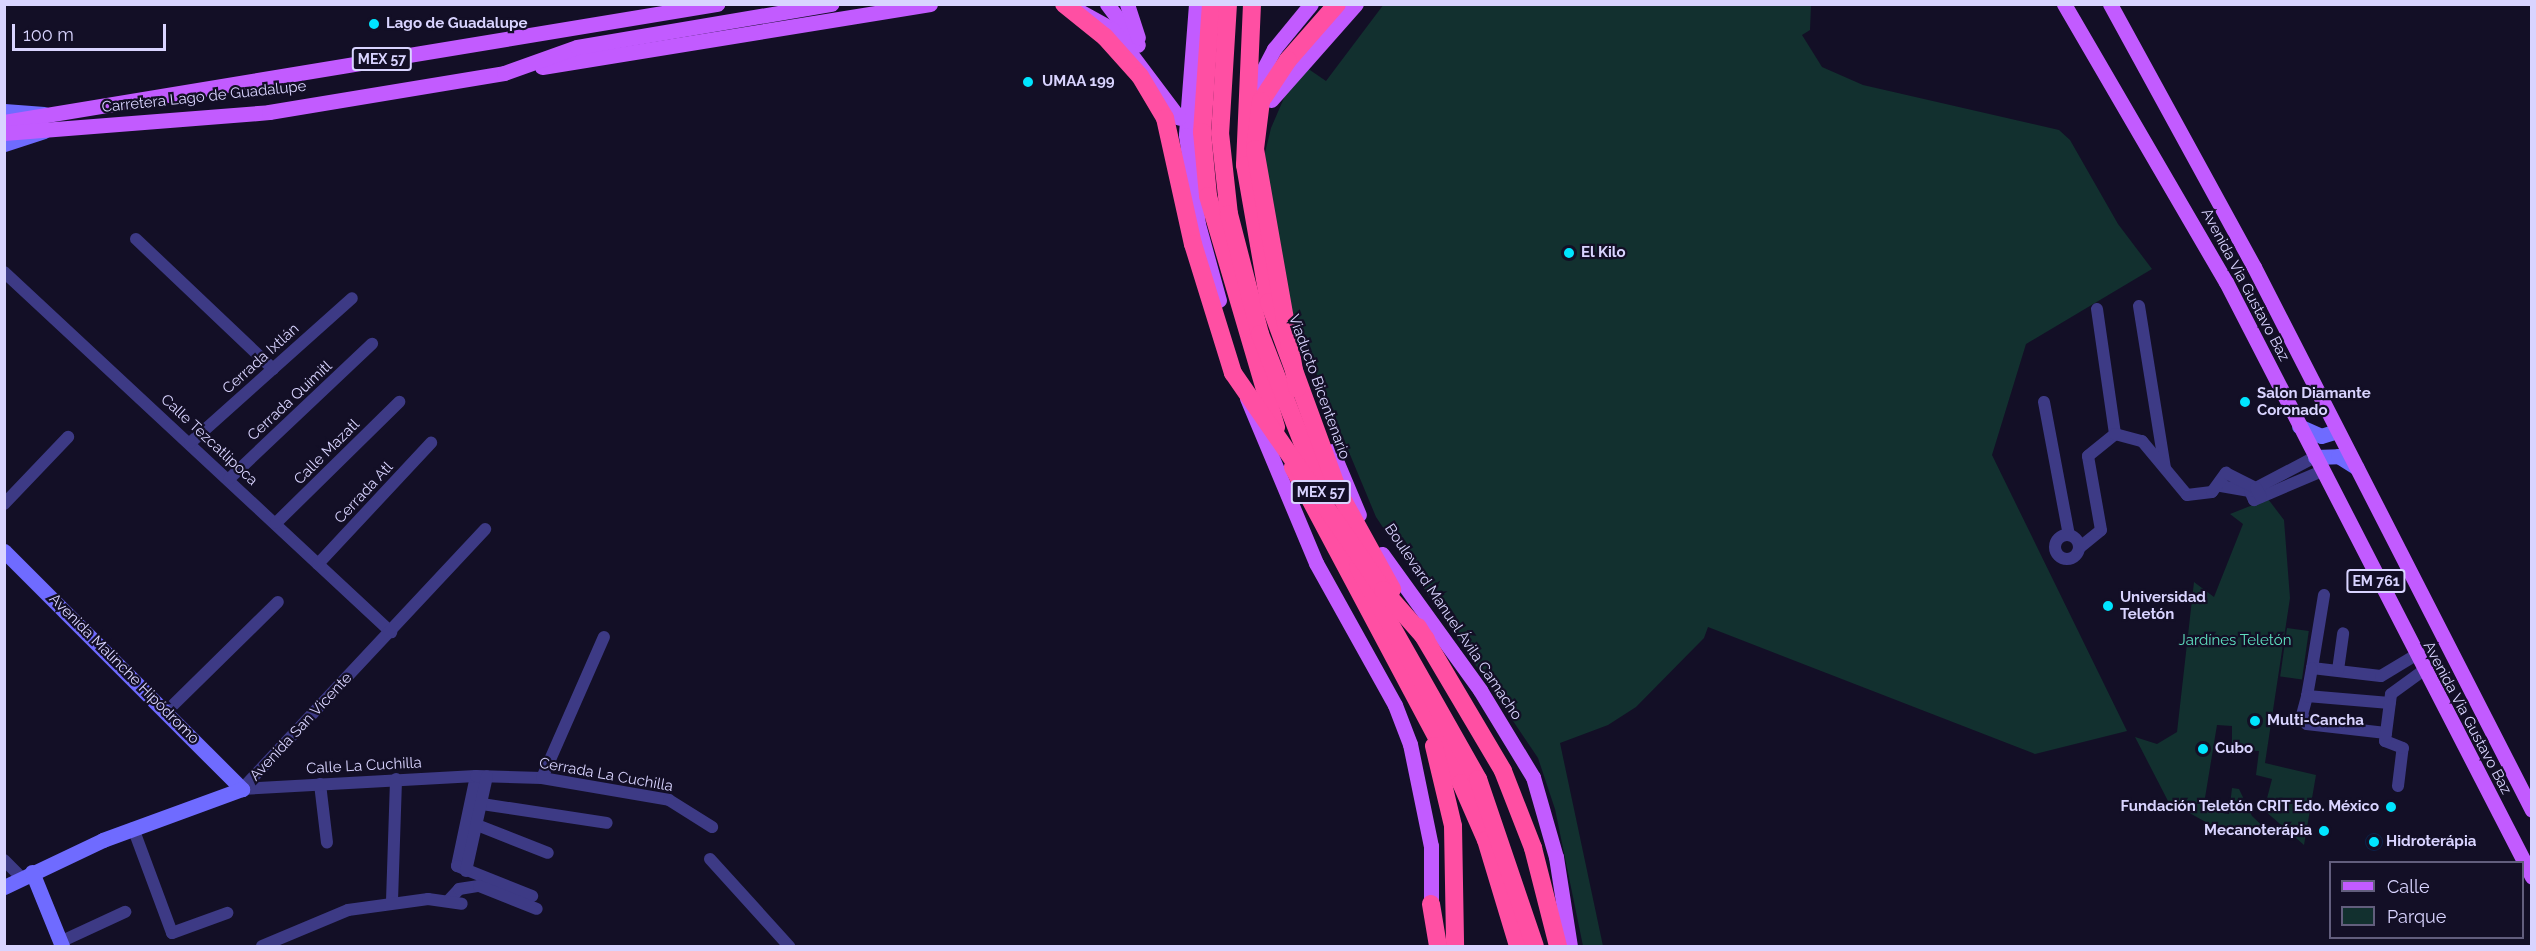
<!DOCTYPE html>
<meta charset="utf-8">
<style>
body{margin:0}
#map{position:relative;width:2536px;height:951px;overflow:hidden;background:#130f26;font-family:Raleway,sans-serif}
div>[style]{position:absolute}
.green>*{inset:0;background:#12302f;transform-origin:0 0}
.water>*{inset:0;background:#0c2248}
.round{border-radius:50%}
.street>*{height:12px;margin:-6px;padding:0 6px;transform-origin:6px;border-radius:6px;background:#3d3a85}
.street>.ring{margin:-6px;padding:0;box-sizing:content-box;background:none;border:12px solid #3d3a85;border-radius:50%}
.secondary>*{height:15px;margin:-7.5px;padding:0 7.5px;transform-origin:7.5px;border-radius:7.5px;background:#6f6bff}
.primary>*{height:15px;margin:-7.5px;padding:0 7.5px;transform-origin:7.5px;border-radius:7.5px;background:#c25bff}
.highway>*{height:18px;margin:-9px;padding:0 9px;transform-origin:9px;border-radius:9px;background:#ff4fa3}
.highway-bridge>*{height:18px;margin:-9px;padding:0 9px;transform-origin:9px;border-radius:9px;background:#ff4fa3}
.dots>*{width:16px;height:16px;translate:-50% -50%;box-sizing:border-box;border:3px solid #130f26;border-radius:50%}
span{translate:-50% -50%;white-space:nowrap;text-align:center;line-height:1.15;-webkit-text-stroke:4.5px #130f26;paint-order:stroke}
.shield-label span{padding:2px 4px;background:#130f26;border:2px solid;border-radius:4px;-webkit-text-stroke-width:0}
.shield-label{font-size:14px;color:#d9d4ff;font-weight:700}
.poi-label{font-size:15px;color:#d9d4ff;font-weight:700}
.left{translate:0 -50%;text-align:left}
.right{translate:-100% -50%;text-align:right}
.street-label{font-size:15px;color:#d9d4ff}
.park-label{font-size:15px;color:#5fe0c0}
.frame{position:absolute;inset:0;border:6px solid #d9d4ff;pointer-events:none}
.legend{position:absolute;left:2329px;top:861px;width:195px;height:78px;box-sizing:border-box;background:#130f26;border:2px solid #625e7d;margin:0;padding:8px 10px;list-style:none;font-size:18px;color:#d9d4ff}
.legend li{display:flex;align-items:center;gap:12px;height:30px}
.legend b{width:30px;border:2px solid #625e7d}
.scale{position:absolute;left:12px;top:24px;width:154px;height:27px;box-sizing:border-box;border:3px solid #d9d4ff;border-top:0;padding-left:8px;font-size:18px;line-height:21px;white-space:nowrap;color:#d9d4ff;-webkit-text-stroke:4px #130f26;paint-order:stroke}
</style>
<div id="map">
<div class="green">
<div style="clip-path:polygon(1384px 4px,1811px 5px,1810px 30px,1802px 35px,1822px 67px,1863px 85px,2059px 130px,2070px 140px,2118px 224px,2152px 269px,2026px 344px,1992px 455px,2127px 731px,2035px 754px,1708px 627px,1704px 638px,1636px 707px,1608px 725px,1560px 743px,1603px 946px,1583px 946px,1555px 809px,1538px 758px,1376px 517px,1289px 308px,1263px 161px,1271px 128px,1287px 91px,1307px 68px,1326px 81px)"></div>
<div style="clip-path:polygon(2268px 499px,2284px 520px,2290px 598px,2265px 763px,2316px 775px,2304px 845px,2264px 810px,2272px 779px,2256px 775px,2259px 751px,2232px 750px,2232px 726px,2217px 725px,2203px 810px,2229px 814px,2232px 788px,2239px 789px,2252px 816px,2274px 837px,2220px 830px,2168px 801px,2135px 737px,2157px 744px,2177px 732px,2194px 582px,2214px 597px,2243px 524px,2230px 514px)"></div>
<div style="left:2287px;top:628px;width:22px;height:49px;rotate:8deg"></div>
</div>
<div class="water">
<div class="round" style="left:2365px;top:833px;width:18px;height:18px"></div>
</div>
<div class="street">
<div style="left:136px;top:239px;width:189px;rotate:43.5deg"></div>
<div style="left:4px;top:272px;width:529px;rotate:42.93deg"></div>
<div style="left:2139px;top:306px;width:164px;rotate:80.9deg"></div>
<div style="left:2097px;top:309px;width:126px;rotate:81.8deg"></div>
<div style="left:2044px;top:402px;width:135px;rotate:79.4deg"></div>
<div style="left:190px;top:443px;width:217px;rotate:-41.8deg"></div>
<div style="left:229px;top:479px;width:197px;rotate:-43.4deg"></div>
<div style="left:2221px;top:486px;width:29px;rotate:10deg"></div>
<div style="left:2250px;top:491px;width:10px;rotate:66deg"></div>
<div style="left:2254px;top:500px;width:74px;rotate:-23.1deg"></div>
<div style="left:2250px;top:491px;width:73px;rotate:-27.6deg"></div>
<div style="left:4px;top:504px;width:93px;rotate:-46.3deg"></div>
<div style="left:276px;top:523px;width:173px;rotate:-44.5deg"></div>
<div class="ring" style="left:2055px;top:535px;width:12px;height:12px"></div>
<div style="left:2079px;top:548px;width:28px;rotate:-39deg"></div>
<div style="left:2101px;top:530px;width:75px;rotate:-100deg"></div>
<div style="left:2088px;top:456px;width:35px;rotate:-39deg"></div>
<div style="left:2115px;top:434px;width:28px;rotate:15deg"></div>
<div style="left:2142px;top:441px;width:70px;rotate:50.2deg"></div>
<div style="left:2187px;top:495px;width:25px;rotate:-7deg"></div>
<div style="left:2212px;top:492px;width:24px;rotate:-54deg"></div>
<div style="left:2226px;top:473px;width:34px;rotate:27deg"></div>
<div style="left:2256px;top:488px;width:10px;rotate:61deg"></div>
<div style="left:318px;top:564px;width:166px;rotate:-47deg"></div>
<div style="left:2324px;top:595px;width:74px;rotate:99.3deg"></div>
<div style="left:2312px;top:668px;width:69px;rotate:6.6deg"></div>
<div style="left:2381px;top:676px;width:39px;rotate:-31deg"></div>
<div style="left:2338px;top:670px;width:37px;rotate:-82deg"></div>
<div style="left:2307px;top:696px;width:28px;rotate:-80deg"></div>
<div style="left:168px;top:710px;width:154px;rotate:-44.5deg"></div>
<div style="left:2386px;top:733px;width:80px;rotate:-173.5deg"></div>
<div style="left:2307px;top:724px;width:10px;rotate:-119deg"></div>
<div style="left:2302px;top:715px;width:20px;rotate:-75deg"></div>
<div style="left:2307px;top:696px;width:83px;rotate:4.8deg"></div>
<div style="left:476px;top:776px;width:92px;rotate:101.9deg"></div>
<div style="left:457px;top:866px;width:81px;rotate:21.8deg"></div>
<div style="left:542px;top:778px;width:154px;rotate:-66.3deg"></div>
<div style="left:320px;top:784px;width:59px;rotate:83.2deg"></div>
<div style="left:2398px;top:786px;width:38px;rotate:-83deg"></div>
<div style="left:2403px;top:748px;width:19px;rotate:-159deg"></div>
<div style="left:2385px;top:741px;width:47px;rotate:-82.7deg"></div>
<div style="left:2391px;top:694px;width:37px;rotate:-36deg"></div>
<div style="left:242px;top:789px;width:234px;rotate:-3.2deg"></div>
<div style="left:476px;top:776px;width:66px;rotate:1.7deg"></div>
<div style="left:542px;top:778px;width:129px;rotate:9.8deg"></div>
<div style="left:669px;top:800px;width:51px;rotate:32.1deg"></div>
<div style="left:242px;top:789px;width:356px;rotate:-46.9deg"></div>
<div style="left:482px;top:804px;width:126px;rotate:8.6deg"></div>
<div style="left:477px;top:825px;width:76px;rotate:21.5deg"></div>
<div style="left:133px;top:828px;width:112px;rotate:69.6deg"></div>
<div style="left:172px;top:933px;width:59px;rotate:-20deg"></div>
<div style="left:710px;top:859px;width:118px;rotate:47.8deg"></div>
<div style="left:4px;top:860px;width:25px;rotate:45deg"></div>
<div style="left:466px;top:871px;width:97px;rotate:-77.5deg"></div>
<div style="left:392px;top:901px;width:122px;rotate:-88.1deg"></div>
<div style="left:448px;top:901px;width:16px;rotate:-47deg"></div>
<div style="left:459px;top:889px;width:20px;rotate:-9deg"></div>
<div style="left:479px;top:886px;width:62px;rotate:21.6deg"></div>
<div style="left:60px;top:942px;width:72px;rotate:-24.8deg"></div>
<div style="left:262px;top:946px;width:93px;rotate:-22.7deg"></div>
<div style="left:348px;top:910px;width:81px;rotate:-7.8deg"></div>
<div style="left:428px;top:899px;width:34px;rotate:8deg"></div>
</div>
<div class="secondary">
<div style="left:4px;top:111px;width:40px;rotate:4.3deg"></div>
<div style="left:4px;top:144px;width:42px;rotate:-18deg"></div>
<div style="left:2299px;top:426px;width:24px;rotate:24deg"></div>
<div style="left:2321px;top:436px;width:17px;rotate:-17deg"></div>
<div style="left:2315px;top:457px;width:23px;rotate:-2deg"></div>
<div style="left:2338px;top:456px;width:22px;rotate:32deg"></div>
<div style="left:4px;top:551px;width:337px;rotate:45deg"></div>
<div style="left:242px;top:789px;width:148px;rotate:159.9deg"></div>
<div style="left:103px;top:840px;width:110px;rotate:154.6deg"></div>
<div style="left:32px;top:872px;width:80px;rotate:67.9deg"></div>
</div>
<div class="primary">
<div style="left:1107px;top:4px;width:51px;rotate:52.9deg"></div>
<div style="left:1127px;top:4px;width:35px;rotate:72deg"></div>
<div style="left:1196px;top:4px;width:131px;rotate:94.4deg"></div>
<div style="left:1186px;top:135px;width:90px;rotate:82.3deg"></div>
<div style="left:1198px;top:224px;width:79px;rotate:74.6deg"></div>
<div style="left:2064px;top:4px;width:322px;rotate:59.8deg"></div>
<div style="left:2226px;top:282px;width:669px;rotate:62.78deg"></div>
<div style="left:2110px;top:4px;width:300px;rotate:61.3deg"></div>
<div style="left:2254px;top:267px;width:610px;rotate:62.89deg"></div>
<div style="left:1074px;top:8px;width:43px;rotate:28.9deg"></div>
<div style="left:1112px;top:29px;width:111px;rotate:53deg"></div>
<div style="left:542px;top:67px;width:393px;rotate:-9.2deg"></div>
<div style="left:1251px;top:93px;width:50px;rotate:-62.4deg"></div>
<div style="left:1274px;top:49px;width:58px;rotate:-50.6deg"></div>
<div style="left:1271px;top:100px;width:128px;rotate:-48.5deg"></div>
<div style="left:4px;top:122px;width:723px;rotate:-9.4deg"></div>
<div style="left:4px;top:133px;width:266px;rotate:-4.5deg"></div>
<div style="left:269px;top:112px;width:238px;rotate:-9.4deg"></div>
<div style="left:504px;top:73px;width:77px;rotate:-19.6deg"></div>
<div style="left:577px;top:47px;width:258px;rotate:-9.6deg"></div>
<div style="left:1247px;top:398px;width:179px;rotate:67.3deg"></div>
<div style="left:1316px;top:563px;width:162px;rotate:60.9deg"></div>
<div style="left:1395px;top:705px;width:42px;rotate:69deg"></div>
<div style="left:1410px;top:744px;width:104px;rotate:78.4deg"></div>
<div style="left:1431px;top:846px;width:68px;rotate:90deg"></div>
<div style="left:1332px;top:451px;width:69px;rotate:67.1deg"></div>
<div style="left:1382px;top:554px;width:168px;rotate:54.2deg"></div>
<div style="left:1480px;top:690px;width:102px;rotate:58.7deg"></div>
<div style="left:1533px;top:777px;width:83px;rotate:74deg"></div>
<div style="left:1556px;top:857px;width:90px;rotate:81.1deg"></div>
</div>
<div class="highway">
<div style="left:1064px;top:4px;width:53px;rotate:38.8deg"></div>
<div style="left:1105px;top:37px;width:52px;rotate:48.1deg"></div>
<div style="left:1140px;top:76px;width:49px;rotate:59.2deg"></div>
<div style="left:1211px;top:4px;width:128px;rotate:94deg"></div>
<div style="left:1202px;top:132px;width:64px;rotate:84.6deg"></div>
<div style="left:1208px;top:196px;width:241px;rotate:73.6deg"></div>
<div style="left:1228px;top:4px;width:129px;rotate:93.5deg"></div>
<div style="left:1220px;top:133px;width:81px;rotate:83.7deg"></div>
<div style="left:1229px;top:214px;width:124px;rotate:75.5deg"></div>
<div style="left:1260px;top:334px;width:171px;rotate:68.7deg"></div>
<div style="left:1252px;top:4px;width:161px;rotate:92.5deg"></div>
<div style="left:1245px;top:165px;width:139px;rotate:80.1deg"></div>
<div style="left:1269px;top:302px;width:203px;rotate:69.9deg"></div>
<div style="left:1339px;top:493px;width:110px;rotate:61.1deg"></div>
<div style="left:1288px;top:60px;width:74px;rotate:-48.8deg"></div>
<div style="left:1293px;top:467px;width:358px;rotate:62deg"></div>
<div style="left:1461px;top:783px;width:62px;rotate:66.3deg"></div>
<div style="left:1486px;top:840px;width:111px;rotate:73.2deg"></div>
<div style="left:1358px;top:567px;width:244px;rotate:60.5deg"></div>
<div style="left:1478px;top:779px;width:176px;rotate:71.2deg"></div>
<div style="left:1418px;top:627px;width:167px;rotate:59.4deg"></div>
<div style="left:1503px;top:771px;width:83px;rotate:68.7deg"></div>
<div style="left:1533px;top:848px;width:101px;rotate:75.7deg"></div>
<div style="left:1434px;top:746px;width:82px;rotate:76.6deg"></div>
<div style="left:1453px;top:826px;width:120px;rotate:89deg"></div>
<div style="left:1431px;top:904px;width:43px;rotate:80.5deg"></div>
</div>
<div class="highway-bridge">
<div style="left:1288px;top:60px;width:49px;rotate:123.4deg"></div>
<div style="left:1261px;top:101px;width:48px;rotate:97.1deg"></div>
<div style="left:1255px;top:149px;width:243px;rotate:80deg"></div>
<div style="left:1165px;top:118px;width:129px;rotate:77.5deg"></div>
<div style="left:1193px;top:244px;width:135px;rotate:72.8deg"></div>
<div style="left:1233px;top:373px;width:264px;rotate:55.3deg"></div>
<div style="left:1383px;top:590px;width:65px;rotate:48.7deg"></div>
</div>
<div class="dots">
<div style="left:374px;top:24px;background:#00e5ff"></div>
<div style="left:1028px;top:82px;background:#00e5ff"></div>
<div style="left:1569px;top:253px;background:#00e5ff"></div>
<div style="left:2245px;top:402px;background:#00e5ff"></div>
<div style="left:2108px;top:606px;background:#00e5ff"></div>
<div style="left:2255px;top:721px;background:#00e5ff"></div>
<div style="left:2203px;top:749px;background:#00e5ff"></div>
<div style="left:2391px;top:807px;background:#00e5ff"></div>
<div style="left:2324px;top:831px;background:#00e5ff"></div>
<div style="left:2374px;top:842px;background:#00e5ff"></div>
</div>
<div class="shield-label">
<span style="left:382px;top:59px">MEX 57</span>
<span style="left:1321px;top:492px">MEX 57</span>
<span style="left:2376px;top:581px">EM 761</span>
</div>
<div class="poi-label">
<span class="left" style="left:386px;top:24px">Lago de Guadalupe</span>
<span class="left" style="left:1042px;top:82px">UMAA 199</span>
<span class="left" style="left:1581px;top:253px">El Kilo</span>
<span class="left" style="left:2257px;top:402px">Salon Diamante<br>Coronado</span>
<span class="left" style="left:2120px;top:606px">Universidad<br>Teletón</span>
<span class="left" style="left:2267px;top:721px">Multi-Cancha</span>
<span class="left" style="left:2215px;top:749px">Cubo</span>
<span class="right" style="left:2379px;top:807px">Fundación Teletón CRIT Edo. México</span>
<span class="right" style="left:2312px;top:831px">Mecanoterápia</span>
<span class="left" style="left:2386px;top:842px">Hidroterápia</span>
</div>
<div class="street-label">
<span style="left:204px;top:97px;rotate:-6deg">Carretera Lago de Guadalupe</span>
<span style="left:2245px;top:285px;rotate:62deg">Avenida Via Gustavo Baz</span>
<span style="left:261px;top:359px;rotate:-42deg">Cerrada Ixtlán</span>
<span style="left:1319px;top:387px;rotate:70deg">Viaducto Bicentenario</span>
<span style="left:290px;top:401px;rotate:-43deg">Cerrada Quimitl</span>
<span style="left:209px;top:440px;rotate:43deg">Calle Tezcatlipoca</span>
<span style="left:327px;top:452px;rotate:-45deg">Calle Mazatl</span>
<span style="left:364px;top:493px;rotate:-47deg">Cerrada Atl</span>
<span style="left:1453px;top:622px;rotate:56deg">Boulevard Manuel Ávila Camacho</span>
<span style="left:124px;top:669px;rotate:45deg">Avenida Malinche Hipódromo</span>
<span style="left:2467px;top:718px;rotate:62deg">Avenida Via Gustavo Baz</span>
<span style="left:301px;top:727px;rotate:-47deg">Avenida San Vicente</span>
<span style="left:364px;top:766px;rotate:-3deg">Calle La Cuchilla</span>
<span style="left:606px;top:775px;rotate:10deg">Cerrada La Cuchilla</span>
</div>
<div class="park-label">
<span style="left:2235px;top:641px">Jardínes Teletón</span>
</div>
<div class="frame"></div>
<ul class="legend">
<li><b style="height:8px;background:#c25bff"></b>Calle</li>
<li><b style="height:16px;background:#12302f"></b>Parque</li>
</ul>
<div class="scale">100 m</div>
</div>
